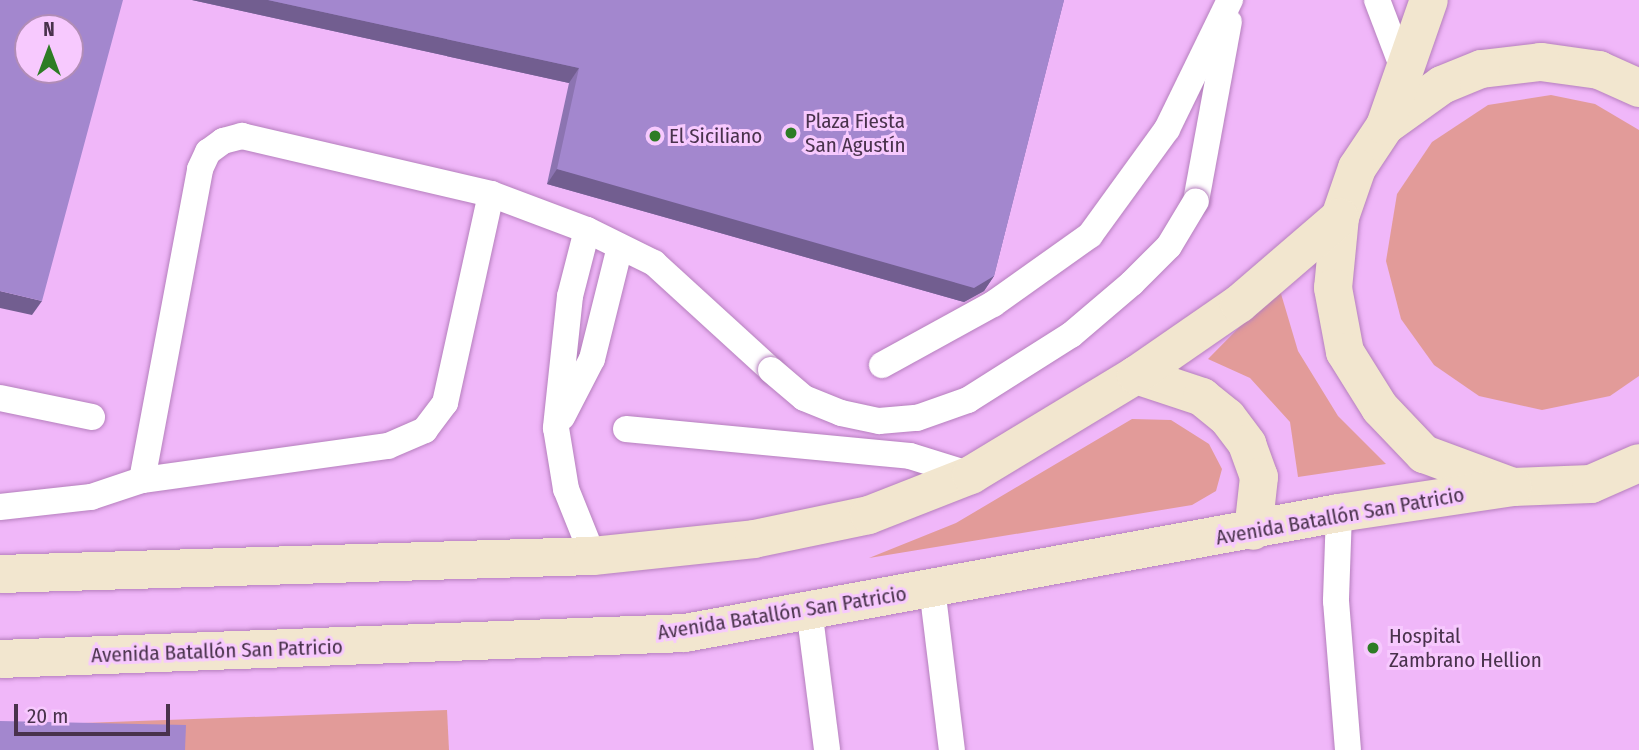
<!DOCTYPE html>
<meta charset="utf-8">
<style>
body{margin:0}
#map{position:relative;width:1639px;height:750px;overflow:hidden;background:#f0b7f9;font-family:"Fira Sans Condensed",sans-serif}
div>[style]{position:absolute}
.green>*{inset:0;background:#e29b99}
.roads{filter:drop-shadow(0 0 2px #b57fbd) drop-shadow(0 0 2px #b57fbd)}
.lane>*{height:26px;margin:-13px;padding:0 13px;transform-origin:13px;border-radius:13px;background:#fff}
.secondary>*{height:38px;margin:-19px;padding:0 19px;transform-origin:19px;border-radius:19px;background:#f2e6cf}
.bridges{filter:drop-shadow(0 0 2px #b57fbd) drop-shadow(0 0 2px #b57fbd)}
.lane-bridge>*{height:26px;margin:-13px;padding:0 13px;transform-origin:13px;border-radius:13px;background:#fff}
.wall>*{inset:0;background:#8c74b1}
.shaded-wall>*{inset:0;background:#725e90}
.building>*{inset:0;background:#a387ce}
.dots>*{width:19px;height:19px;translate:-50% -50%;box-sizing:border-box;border:4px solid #f7c9fe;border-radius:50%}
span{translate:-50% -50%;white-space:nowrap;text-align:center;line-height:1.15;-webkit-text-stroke:6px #f7c9fe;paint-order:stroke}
.poi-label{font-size:21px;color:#49324c}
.left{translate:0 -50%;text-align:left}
.street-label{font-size:21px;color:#49324c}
.north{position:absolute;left:14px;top:14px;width:70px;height:70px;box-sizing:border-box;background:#f7c9fe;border:2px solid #b18db7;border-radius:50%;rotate:0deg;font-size:19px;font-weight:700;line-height:28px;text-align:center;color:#49324c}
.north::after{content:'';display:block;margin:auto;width:24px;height:32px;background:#2d7c25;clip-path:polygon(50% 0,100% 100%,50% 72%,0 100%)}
.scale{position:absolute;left:14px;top:704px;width:156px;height:32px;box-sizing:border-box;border:4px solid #49324c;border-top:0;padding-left:9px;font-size:21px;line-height:24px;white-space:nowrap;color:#49324c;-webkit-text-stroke:5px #f7c9fe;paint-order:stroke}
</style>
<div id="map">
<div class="green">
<div style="clip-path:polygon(1551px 95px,1595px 104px,1639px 130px,1639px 376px,1610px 396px,1542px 410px,1479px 396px,1434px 365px,1401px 319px,1386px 261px,1397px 194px,1432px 142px,1488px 105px)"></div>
<div style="clip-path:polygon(1279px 287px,1298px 351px,1338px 416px,1386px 464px,1298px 477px,1290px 422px,1250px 378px,1208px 359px)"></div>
<div style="clip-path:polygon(1132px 419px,1171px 420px,1209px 444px,1222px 469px,1216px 491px,1192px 505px,869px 558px,956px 523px)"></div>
<div style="clip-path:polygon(447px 710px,449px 750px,0 750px,0 726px)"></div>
</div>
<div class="roads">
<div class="lane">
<div style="left:1377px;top:0;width:76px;rotate:69.2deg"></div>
<div style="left:491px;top:194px;width:214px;rotate:102.4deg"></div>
<div style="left:445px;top:403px;width:34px;rotate:127deg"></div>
<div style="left:425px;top:430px;width:40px;rotate:156.6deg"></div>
<div style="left:388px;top:446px;width:248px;rotate:172.1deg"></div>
<div style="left:142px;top:480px;width:316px;rotate:-79.4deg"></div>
<div style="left:200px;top:169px;width:19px;rotate:-65deg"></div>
<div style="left:208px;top:152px;width:19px;rotate:-36deg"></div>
<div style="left:223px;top:141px;width:20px;rotate:-15deg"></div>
<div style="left:242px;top:136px;width:256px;rotate:13.1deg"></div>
<div style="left:491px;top:194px;width:103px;rotate:20.6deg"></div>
<div style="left:587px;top:230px;width:75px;rotate:26.2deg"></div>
<div style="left:654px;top:263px;width:159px;rotate:42.4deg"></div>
<div style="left:1196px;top:201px;width:182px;rotate:-79.6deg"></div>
<div style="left:587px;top:230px;width:68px;rotate:104.4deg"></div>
<div style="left:570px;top:296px;width:133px;rotate:96.1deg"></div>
<div style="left:556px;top:428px;width:62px;rotate:80.7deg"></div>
<div style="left:566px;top:489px;width:72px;rotate:68.1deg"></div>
<div style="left:882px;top:365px;width:127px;rotate:-28.8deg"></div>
<div style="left:993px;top:304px;width:119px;rotate:-35.4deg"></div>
<div style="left:1090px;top:235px;width:131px;rotate:-54deg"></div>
<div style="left:1167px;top:129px;width:144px;rotate:-64deg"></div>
<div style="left:0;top:398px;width:94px;rotate:11.7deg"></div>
<div style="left:562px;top:417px;width:65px;rotate:-62.7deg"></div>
<div style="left:592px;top:359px;width:115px;rotate:-76deg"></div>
<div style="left:626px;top:429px;width:285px;rotate:5.4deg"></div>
<div style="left:910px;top:456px;width:64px;rotate:17.3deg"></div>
<div style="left:0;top:507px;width:92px;rotate:-6.3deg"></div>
<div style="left:91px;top:497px;width:54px;rotate:-18.4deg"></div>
<div style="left:1339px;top:513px;width:88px;rotate:92deg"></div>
<div style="left:1336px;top:601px;width:149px;rotate:85.4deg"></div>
<div style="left:932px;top:588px;width:163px;rotate:83deg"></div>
<div style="left:809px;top:609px;width:142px;rotate:82.7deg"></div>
</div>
<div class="secondary">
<div style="left:1639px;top:88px;width:44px;rotate:-155.8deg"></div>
<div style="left:1599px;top:70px;width:59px;rotate:-172.1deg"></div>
<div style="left:1541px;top:62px;width:60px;rotate:173.3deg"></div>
<div style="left:1481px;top:69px;width:42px;rotate:157.7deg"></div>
<div style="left:1442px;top:85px;width:70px;rotate:144.3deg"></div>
<div style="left:1385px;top:126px;width:50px;rotate:123.7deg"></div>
<div style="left:1357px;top:168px;width:52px;rotate:109.1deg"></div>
<div style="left:1340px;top:217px;width:71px;rotate:95.6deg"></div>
<div style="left:1333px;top:288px;width:65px;rotate:79.4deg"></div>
<div style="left:1345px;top:352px;width:66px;rotate:58deg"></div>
<div style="left:1380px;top:408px;width:64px;rotate:46.3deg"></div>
<div style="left:1424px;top:454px;width:95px;rotate:20.3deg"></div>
<div style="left:1513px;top:487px;width:78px;rotate:-2.2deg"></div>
<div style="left:1591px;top:484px;width:52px;rotate:-23.6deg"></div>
<div style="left:1385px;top:126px;width:133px;rotate:-70.8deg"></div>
<div style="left:1136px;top:375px;width:70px;rotate:18.4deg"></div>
<div style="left:1202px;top:397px;width:32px;rotate:39deg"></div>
<div style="left:1227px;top:417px;width:34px;rotate:53deg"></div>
<div style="left:1247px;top:444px;width:35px;rotate:70deg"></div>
<div style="left:1259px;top:477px;width:54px;rotate:96.3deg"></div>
<div style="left:0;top:574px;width:593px;rotate:-1.74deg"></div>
<div style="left:593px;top:556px;width:162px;rotate:-6deg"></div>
<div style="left:754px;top:539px;width:117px;rotate:-11.8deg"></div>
<div style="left:869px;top:515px;width:110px;rotate:-21.4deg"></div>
<div style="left:971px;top:475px;width:193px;rotate:-31.2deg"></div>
<div style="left:1136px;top:375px;width:125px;rotate:-34.6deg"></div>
<div style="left:1239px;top:304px;width:133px;rotate:-40.7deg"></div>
<div style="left:0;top:659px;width:685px;rotate:-2.17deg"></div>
<div style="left:685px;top:633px;width:665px;rotate:-10.4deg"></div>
<div style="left:1339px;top:513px;width:176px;rotate:-8.5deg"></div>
</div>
</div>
<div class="bridges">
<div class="lane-bridge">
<div style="left:771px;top:370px;width:43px;rotate:40.3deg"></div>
<div style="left:804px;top:398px;width:40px;rotate:22deg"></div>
<div style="left:841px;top:413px;width:39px;rotate:12deg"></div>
<div style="left:879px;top:421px;width:38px;rotate:-5deg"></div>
<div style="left:917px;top:418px;width:54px;rotate:-19.4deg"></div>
<div style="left:968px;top:400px;width:122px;rotate:-32.3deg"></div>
<div style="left:1071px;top:335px;width:80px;rotate:-40.4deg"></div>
<div style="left:1132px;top:283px;width:52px;rotate:-45deg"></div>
<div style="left:1169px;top:246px;width:52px;rotate:-59deg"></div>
</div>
</div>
<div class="wall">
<div style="clip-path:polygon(192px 0,1064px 0,994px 276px,984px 291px,964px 302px,547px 184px,569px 83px)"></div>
</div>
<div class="shaded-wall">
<div style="clip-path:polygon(192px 0,268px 0,579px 68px,569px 83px)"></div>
<div style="clip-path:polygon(557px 169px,994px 276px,984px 291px,964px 302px,547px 184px)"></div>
<div style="clip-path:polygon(0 291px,42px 301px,32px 315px,0 308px)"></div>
</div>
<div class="building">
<div style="clip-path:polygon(evenodd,0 0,123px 0,42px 301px,0 291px,0 0,28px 28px,70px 28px,70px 70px,28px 70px,28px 28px)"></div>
<div style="clip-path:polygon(268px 0,1064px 0,994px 276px,974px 288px,557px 169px,579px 68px)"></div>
<div style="clip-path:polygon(0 721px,186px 725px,185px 750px,0 750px)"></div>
</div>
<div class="dots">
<div style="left:791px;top:133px;background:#2d7c25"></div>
<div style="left:655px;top:136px;background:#2d7c25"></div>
<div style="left:1373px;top:648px;background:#2d7c25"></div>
</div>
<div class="poi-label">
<span class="left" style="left:805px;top:133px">Plaza Fiesta<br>San Agustín</span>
<span class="left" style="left:669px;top:136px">El Siciliano</span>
<span class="left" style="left:1389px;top:648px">Hospital<br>Zambrano Hellion</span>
</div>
<div class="street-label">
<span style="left:1340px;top:516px;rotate:-10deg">Avenida Batallón San Patricio</span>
<span style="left:782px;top:613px;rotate:-9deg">Avenida Batallón San Patricio</span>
<span style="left:217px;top:651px;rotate:-2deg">Avenida Batallón San Patricio</span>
</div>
<div class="north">N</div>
<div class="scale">20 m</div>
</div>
